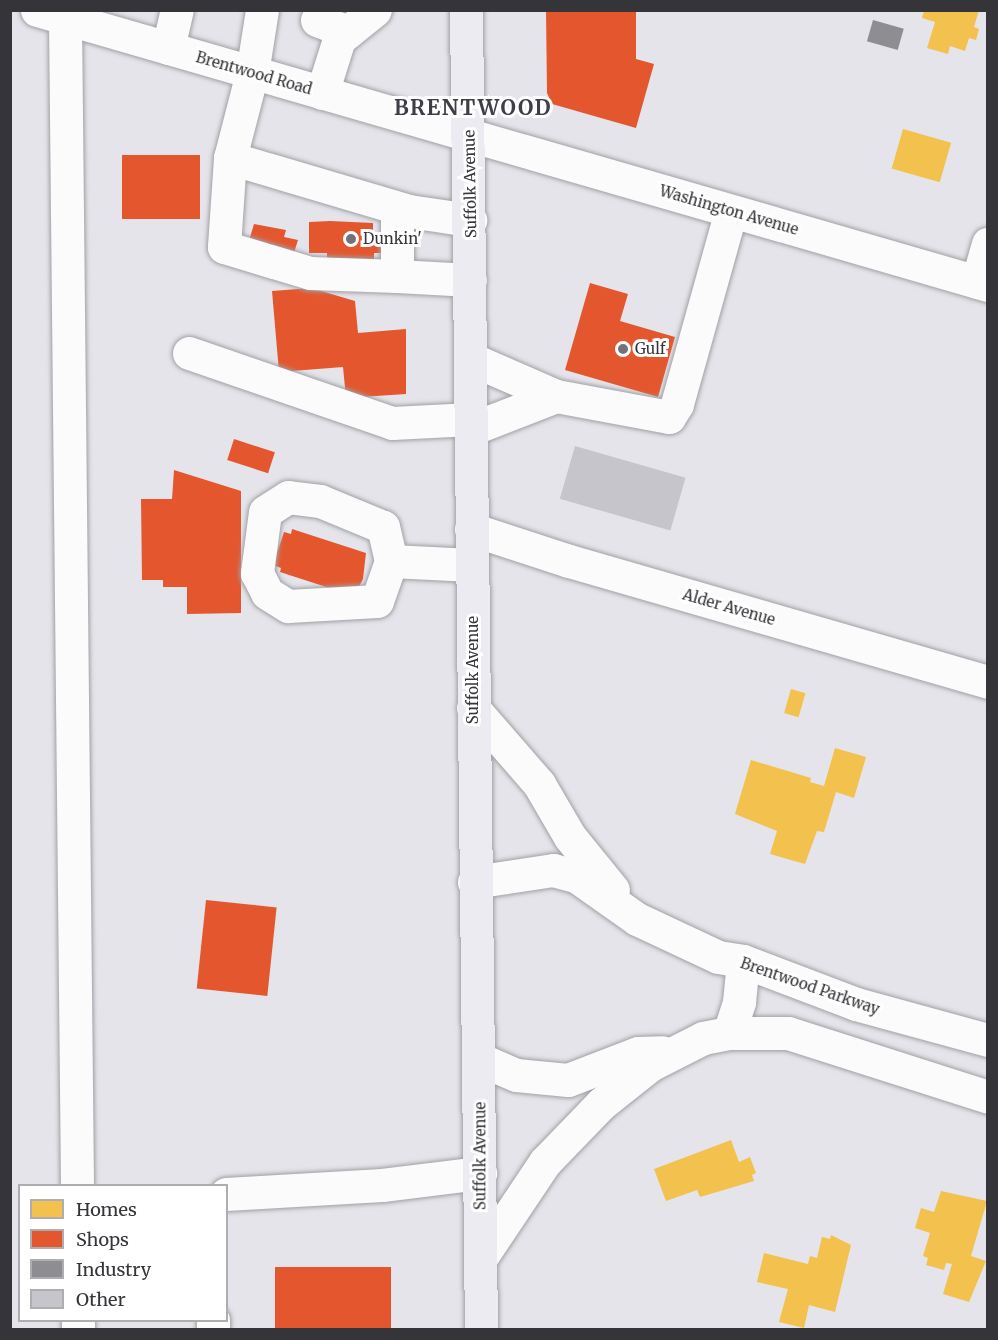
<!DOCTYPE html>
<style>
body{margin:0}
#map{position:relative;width:998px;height:1340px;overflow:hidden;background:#e5e4ea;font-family:Merriweather,serif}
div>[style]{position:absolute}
.homes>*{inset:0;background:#f2c14e;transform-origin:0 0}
.shops>*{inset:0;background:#e4572e;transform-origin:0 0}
.industry>*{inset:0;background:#8d8d92;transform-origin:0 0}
.building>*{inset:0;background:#c6c5cb;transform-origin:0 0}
.roads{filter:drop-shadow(0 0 2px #a1a0a5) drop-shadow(0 0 2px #a1a0a5)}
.minor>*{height:33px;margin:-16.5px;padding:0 16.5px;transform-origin:16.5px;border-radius:16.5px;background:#fbfbfc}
.major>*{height:33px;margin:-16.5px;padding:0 16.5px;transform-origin:16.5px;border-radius:16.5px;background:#edebf2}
.dots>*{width:16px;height:16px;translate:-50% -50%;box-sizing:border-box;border:3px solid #fff;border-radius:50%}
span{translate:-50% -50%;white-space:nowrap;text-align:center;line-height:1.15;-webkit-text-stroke:6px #fff;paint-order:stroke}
.street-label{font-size:15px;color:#353439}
.poi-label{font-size:15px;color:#353439}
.left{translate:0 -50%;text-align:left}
.district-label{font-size:21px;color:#3f3e48;font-weight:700;letter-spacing:1.5px}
.frame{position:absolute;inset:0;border:12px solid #353439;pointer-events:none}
.legend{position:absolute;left:18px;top:1184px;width:210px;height:138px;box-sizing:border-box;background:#fff;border:2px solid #aeaeb0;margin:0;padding:8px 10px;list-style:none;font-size:18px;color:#353439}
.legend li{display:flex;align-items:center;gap:12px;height:30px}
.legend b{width:30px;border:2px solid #aeaeb0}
</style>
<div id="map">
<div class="homes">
<div style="clip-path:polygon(924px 10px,979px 10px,974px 27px,979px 29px,976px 40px,969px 38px,965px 51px,950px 46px,948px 54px,927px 48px,935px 22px,922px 18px)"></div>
<div style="left:903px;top:129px;width:50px;height:41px;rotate:16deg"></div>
<div style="left:791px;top:689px;width:15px;height:25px;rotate:16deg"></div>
<div style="clip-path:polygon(835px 748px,866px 757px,854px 798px,836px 792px,824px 832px,817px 831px,805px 864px,770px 854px,777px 831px,735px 814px,751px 760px,811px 778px,810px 782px,824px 786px)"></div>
<div style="clip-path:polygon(731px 1140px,739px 1162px,750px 1157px,756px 1173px,752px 1175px,754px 1181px,700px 1197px,697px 1190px,666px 1201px,654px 1169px)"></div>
<div style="clip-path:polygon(941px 1191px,987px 1201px,971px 1256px,986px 1261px,969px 1302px,943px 1294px,952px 1264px,946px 1263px,944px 1270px,926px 1265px,928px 1258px,923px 1256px,930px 1233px,915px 1228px,921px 1208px,934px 1212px)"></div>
<div style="clip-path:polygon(831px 1235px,851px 1245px,835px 1312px,809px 1305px,804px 1328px,779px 1322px,788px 1289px,757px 1282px,764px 1253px,808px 1264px,810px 1256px,817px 1258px,822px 1237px,830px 1239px)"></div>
</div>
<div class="shops">
<div style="clip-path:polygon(546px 10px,636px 10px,636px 59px,654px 64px,636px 128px,552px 104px,547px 93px)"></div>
<div style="left:122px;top:155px;width:78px;height:64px"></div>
<div style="clip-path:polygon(330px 221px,373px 223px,373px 237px,381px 236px,382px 253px,374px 253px,374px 270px,327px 270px,327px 253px,309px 253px,309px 222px)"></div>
<div style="clip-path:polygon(254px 224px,286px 230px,284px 237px,298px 240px,293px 256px,248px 244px)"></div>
<div style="clip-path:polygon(590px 283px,628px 294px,620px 321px,675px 337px,658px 397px,565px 370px)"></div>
<div style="clip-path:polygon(311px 288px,355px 301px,358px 333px,406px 329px,406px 394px,346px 398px,343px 367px,279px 372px,272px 291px)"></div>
<div style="left:234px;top:439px;width:43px;height:22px;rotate:18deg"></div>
<div style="clip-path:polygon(174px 470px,241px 491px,241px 613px,187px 614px,187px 587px,163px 587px,163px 580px,142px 580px,141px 499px,172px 499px)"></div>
<div style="clip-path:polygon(292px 529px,366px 553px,363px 579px,354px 596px,280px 572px,281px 568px,273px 565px,284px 532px,291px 534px)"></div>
<div style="left:206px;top:900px;width:71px;height:89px;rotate:6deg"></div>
<div style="left:275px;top:1267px;width:116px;height:63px"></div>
</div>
<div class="industry">
<div style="left:873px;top:20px;width:32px;height:22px;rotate:16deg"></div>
</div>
<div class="building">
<div style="left:575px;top:446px;width:115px;height:55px;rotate:16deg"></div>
</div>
<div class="roads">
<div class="minor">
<div style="left:37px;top:10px;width:990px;rotate:16.13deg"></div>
<div style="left:262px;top:10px;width:64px;rotate:99deg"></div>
<div style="left:252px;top:73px;width:88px;rotate:104.5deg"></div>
<div style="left:230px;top:158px;width:89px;rotate:93.9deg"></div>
<div style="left:224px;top:247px;width:90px;rotate:16.8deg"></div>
<div style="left:310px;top:273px;width:87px;rotate:2deg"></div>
<div style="left:65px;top:19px;width:1167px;rotate:89.41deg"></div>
<div style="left:317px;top:20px;width:33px;rotate:21deg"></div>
<div style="left:168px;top:48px;width:39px;rotate:-77deg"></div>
<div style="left:322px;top:93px;width:57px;rotate:-72.5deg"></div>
<div style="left:339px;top:39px;width:46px;rotate:-38.9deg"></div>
<div style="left:230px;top:158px;width:187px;rotate:16.5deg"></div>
<div style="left:409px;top:211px;width:62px;rotate:8.4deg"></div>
<div style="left:397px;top:208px;width:68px;rotate:90deg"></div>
<div style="left:397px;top:276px;width:73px;rotate:3.1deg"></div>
<div style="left:977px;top:282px;width:40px;rotate:-74deg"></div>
<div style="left:189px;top:353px;width:215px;rotate:19deg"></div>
<div style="left:392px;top:423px;width:79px;rotate:-2.9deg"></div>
<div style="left:471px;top:359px;width:93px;rotate:23.5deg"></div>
<div style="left:556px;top:396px;width:115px;rotate:10.5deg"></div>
<div style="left:669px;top:417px;width:15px;rotate:-58deg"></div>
<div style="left:677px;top:404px;width:200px;rotate:-74.4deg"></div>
<div style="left:471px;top:429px;width:91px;rotate:-21.2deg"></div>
<div style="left:471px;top:529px;width:103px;rotate:18.1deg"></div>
<div style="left:569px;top:561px;width:436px;rotate:16.1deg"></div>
<div style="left:391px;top:561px;width:35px;rotate:-103deg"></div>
<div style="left:383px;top:527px;width:68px;rotate:-157.6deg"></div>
<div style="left:320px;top:501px;width:32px;rotate:-173deg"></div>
<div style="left:288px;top:497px;width:27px;rotate:147deg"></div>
<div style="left:265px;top:512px;width:62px;rotate:97.5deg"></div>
<div style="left:257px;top:573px;width:22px;rotate:63deg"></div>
<div style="left:267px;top:593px;width:25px;rotate:32deg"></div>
<div style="left:288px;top:606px;width:89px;rotate:-3.2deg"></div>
<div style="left:377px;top:601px;width:42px;rotate:-70.7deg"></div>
<div style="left:391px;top:561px;width:81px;rotate:2.8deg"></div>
<div style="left:473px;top:708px;width:101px;rotate:49deg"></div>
<div style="left:539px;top:784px;width:61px;rotate:59.7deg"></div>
<div style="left:570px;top:837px;width:68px;rotate:50.9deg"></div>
<div style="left:474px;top:882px;width:80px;rotate:-8.6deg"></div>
<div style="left:553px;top:870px;width:24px;rotate:15deg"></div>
<div style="left:576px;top:876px;width:75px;rotate:35.2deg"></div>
<div style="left:637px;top:919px;width:89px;rotate:25.1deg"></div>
<div style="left:718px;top:957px;width:25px;rotate:9deg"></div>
<div style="left:743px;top:961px;width:121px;rotate:20.8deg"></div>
<div style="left:856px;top:1004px;width:137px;rotate:15.3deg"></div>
<div style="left:729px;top:1033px;width:33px;rotate:-72deg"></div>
<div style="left:739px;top:1002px;width:41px;rotate:-84.4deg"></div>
<div style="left:479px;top:1059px;width:40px;rotate:23.4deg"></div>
<div style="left:516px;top:1075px;width:52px;rotate:5.5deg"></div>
<div style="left:568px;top:1080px;width:75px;rotate:-21.1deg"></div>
<div style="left:638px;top:1053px;width:24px;rotate:-2deg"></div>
<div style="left:226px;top:1194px;width:156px;rotate:-3.3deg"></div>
<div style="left:382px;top:1185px;width:99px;rotate:-7deg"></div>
<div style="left:480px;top:1259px;width:117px;rotate:-56.2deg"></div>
<div style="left:545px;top:1162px;width:81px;rotate:-46deg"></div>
<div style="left:601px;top:1104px;width:63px;rotate:-38.5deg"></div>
<div style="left:650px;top:1065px;width:59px;rotate:-27deg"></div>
<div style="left:703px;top:1038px;width:26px;rotate:-11deg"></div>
<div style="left:729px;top:1033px;width:59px"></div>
<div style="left:788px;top:1033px;width:210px;rotate:17.7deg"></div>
<div style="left:78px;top:1320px;width:10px;rotate:90deg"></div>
<div style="left:213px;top:1320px;width:10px;rotate:90deg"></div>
</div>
<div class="major">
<div style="left:466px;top:10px;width:1320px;rotate:89.35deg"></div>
</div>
</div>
<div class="dots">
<div style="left:351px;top:239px;background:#737277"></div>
<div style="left:623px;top:349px;background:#737277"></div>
</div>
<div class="street-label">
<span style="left:254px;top:73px;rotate:16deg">Brentwood Road</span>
<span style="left:470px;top:184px;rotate:-91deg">Suffolk Avenue</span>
<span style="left:729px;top:210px;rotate:16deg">Washington Avenue</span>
<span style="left:729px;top:607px;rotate:16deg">Alder Avenue</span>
<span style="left:473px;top:670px;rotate:-90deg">Suffolk Avenue</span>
<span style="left:810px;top:986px;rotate:19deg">Brentwood Parkway</span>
<span style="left:480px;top:1156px;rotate:-90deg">Suffolk Avenue</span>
</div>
<div class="poi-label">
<span class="left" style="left:363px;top:239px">Dunkin'</span>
<span class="left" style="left:635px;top:349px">Gulf</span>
</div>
<div class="district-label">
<span style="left:473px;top:108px">BRENTWOOD</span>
</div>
<div class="frame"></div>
<ul class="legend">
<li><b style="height:16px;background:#f2c14e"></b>Homes</li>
<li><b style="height:16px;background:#e4572e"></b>Shops</li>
<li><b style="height:16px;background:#8d8d92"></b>Industry</li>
<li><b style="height:16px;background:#c6c5cb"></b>Other</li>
</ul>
</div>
